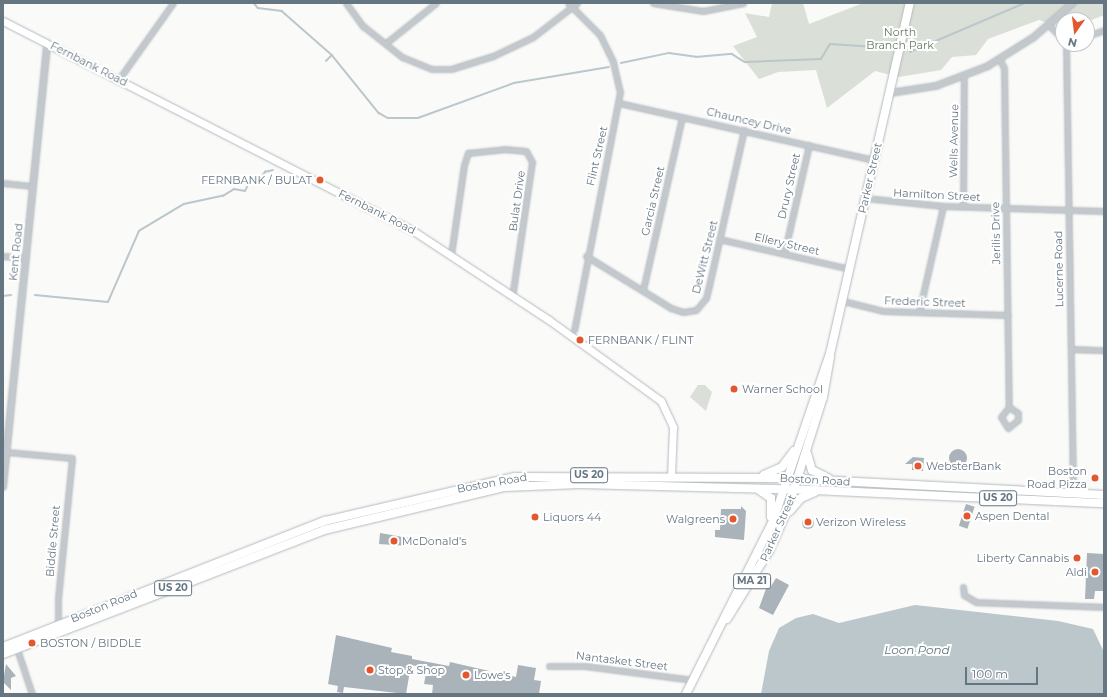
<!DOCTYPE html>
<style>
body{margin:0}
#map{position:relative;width:1107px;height:697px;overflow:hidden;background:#fafaf8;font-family:Montserrat,sans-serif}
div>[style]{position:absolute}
.green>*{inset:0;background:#dadfd7}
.water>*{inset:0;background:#bbc7cb}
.stream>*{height:1.5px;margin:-0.75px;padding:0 0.75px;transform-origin:0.75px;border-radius:0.75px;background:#bbc7cb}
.building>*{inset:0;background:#aab3b9;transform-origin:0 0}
.round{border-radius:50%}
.roads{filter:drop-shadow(0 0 1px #b3babf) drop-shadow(0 0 1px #b3babf)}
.minor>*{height:5px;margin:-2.5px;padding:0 2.5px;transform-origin:2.5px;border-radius:2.5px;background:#c3c8cc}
.tertiary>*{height:6px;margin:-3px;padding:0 3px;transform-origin:3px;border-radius:3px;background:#c3c8cc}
.secondary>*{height:7px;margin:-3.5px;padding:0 3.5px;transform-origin:3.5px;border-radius:3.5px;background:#fff}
.primary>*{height:8px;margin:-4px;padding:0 4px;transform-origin:4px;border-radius:4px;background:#fff}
.dots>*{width:11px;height:11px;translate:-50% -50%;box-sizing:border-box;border:2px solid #fff;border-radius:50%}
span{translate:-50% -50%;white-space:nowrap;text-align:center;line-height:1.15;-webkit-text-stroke:4px #fff;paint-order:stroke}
.shield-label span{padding:1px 3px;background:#fff;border:1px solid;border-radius:3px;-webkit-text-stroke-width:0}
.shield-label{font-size:10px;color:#657683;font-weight:700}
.park-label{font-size:11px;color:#687a64}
.street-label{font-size:11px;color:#657683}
.poi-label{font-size:11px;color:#657683}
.right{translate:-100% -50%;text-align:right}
.left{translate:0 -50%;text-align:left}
.water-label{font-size:12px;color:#60757c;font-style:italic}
.frame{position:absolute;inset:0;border:4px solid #657683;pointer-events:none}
.north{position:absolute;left:1055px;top:12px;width:40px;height:40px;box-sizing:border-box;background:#fff;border:1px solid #c1c8cd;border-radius:50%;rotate:194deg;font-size:11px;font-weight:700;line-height:16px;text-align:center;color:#657683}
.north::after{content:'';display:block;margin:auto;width:14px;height:18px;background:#e4572e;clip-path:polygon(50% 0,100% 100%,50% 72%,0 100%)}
.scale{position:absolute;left:965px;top:667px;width:73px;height:18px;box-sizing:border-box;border:2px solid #657683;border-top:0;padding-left:5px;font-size:12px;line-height:14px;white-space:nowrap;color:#657683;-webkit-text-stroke:3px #fff;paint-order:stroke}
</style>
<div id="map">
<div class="green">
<div style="clip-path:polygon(772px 3px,803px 3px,809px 24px,863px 3px,1104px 3px,1104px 15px,1087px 22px,1063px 20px,1063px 28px,1039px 20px,988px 39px,976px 55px,952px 57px,941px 70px,899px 77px,875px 71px,827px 108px,816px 70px,778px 72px,759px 79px,733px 46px,757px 37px,745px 13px,769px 17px)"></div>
<div style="clip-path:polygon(698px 385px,705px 385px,712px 392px,706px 411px,690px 397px)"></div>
</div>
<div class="water">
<div style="clip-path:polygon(915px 605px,1058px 621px,1093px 629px,1103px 650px,1104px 694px,761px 694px,769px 651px,779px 628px,796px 618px,813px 614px,839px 623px)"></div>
</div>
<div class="stream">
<div style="left:254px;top:3px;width:6px;rotate:51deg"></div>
<div style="left:258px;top:8px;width:24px;rotate:7deg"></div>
<div style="left:282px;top:11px;width:67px;rotate:41.3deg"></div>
<div style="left:332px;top:55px;width:75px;rotate:51deg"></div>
<div style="left:379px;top:113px;width:10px;rotate:29deg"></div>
<div style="left:388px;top:118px;width:30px"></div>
<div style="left:418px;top:118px;width:102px;rotate:-20deg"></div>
<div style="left:514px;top:83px;width:96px;rotate:-9.6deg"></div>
<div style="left:910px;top:52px;width:125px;rotate:-23.1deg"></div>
<div style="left:326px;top:61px;width:8px;rotate:-45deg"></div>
<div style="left:621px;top:63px;width:49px;rotate:-11.8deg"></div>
<div style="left:669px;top:53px;width:27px;rotate:8deg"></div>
<div style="left:696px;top:57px;width:36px;rotate:-5deg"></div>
<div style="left:732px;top:54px;width:15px;rotate:32deg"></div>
<div style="left:745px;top:62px;width:76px;rotate:-2.3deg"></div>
<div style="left:821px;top:59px;width:17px;rotate:-59deg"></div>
<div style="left:830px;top:44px;width:61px;rotate:3.8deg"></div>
<div style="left:35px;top:295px;width:73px;rotate:5.5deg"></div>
<div style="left:108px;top:302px;width:77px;rotate:-66.4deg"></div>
<div style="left:139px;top:231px;width:52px;rotate:-31deg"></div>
<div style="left:184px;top:204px;width:40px;rotate:-12deg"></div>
<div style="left:223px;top:196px;width:13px;rotate:-32deg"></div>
<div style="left:234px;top:189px;width:11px;rotate:10deg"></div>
<div style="left:245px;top:191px;width:13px;rotate:-63deg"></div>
<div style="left:251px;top:179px;width:9px"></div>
<div style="left:260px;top:179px;width:9px;rotate:-54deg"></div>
<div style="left:265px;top:172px;width:8px;rotate:-14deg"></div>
<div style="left:3px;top:296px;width:8px;rotate:-7deg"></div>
</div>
<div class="building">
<div class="round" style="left:949px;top:449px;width:18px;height:18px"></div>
<div style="clip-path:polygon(913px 457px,924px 458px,923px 471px,912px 470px,912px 464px,905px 464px)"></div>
<div style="left:966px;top:504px;width:9px;height:23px;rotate:18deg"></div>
<div style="clip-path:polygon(741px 506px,746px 511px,744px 540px,715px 537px,715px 530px,720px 530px,721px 509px,741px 509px)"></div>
<div class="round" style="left:802px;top:517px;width:12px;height:12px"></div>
<div style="clip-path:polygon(380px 533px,409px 538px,408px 546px,379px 544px)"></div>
<div style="clip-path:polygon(1087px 553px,1104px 554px,1104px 591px,1095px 591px,1094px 599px,1085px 599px)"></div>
<div style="clip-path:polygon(776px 578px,789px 585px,773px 615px,759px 608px,767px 586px,770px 588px)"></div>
<div style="clip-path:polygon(336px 635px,392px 648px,391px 652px,412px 656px,412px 659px,449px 666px,450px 662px,516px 677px,518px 665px,536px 668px,534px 680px,541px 681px,539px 694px,432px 694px,433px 685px,424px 684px,427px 668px,411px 665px,406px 694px,344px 687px,343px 693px,337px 692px,338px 686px,328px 684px)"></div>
<div style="clip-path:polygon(6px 664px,16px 676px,11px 678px,11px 690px,3px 682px)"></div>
</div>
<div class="roads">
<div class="minor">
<div style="left:346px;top:3px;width:29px;rotate:54deg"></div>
<div style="left:363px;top:26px;width:50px;rotate:38.5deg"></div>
<div style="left:402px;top:57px;width:32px;rotate:22deg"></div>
<div style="left:432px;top:69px;width:19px"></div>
<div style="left:451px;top:69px;width:44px;rotate:-17.2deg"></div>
<div style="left:493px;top:56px;width:44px;rotate:-25.4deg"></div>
<div style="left:533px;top:37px;width:56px;rotate:-37.7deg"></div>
<div style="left:568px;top:3px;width:45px;rotate:45deg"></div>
<div style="left:600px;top:35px;width:30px;rotate:64deg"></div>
<div style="left:613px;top:62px;width:31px;rotate:77deg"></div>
<div style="left:620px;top:92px;width:242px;rotate:100.9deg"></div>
<div style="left:653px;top:3px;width:51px;rotate:9.1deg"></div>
<div style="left:703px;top:11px;width:41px;rotate:-11.3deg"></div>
<div style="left:1049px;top:25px;width:21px;rotate:47deg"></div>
<div style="left:1087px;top:36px;width:18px;rotate:-19deg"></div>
<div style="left:386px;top:43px;width:64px;rotate:-38.7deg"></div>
<div style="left:1066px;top:44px;width:450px;rotate:89.1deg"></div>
<div style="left:1000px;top:60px;width:9px;rotate:63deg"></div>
<div style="left:1004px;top:68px;width:339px;rotate:89.2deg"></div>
<div style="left:1009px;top:407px;width:13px;rotate:129deg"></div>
<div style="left:1001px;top:417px;width:13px;rotate:58deg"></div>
<div style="left:1008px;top:428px;width:13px;rotate:-39deg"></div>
<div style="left:1018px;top:420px;width:7px;rotate:-90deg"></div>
<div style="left:1018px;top:413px;width:11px;rotate:-146deg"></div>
<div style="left:119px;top:79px;width:93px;rotate:-54.6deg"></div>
<div style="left:619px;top:103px;width:261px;rotate:12.6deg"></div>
<div style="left:3px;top:183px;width:30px;rotate:6deg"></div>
<div style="left:865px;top:198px;width:78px;rotate:5.9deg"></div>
<div style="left:943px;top:206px;width:161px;rotate:1.8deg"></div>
<div style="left:963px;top:206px;width:130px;rotate:-89.6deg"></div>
<div style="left:719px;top:239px;width:134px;rotate:12.9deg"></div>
<div style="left:784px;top:254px;width:112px;rotate:-77.1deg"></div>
<div style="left:451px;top:255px;width:91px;rotate:-81.8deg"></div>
<div style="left:464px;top:165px;width:13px;rotate:-72deg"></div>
<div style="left:468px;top:153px;width:36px;rotate:-6deg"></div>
<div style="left:504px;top:149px;width:22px;rotate:5deg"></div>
<div style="left:526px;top:151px;width:13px;rotate:61deg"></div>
<div style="left:532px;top:162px;width:136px;rotate:98.4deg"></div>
<div style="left:3px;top:256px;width:23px;rotate:5deg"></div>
<div style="left:586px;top:256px;width:100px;rotate:31.5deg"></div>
<div style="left:671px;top:308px;width:13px;rotate:18deg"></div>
<div style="left:683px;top:312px;width:13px;rotate:-9deg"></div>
<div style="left:696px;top:310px;width:16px;rotate:-50deg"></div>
<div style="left:706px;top:298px;width:12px;rotate:-76deg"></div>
<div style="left:709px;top:286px;width:160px;rotate:-77.4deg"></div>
<div style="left:643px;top:290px;width:177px;rotate:-77.3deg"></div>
<div style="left:843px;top:301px;width:41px;rotate:14deg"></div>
<div style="left:883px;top:311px;width:125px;rotate:1.8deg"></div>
<div style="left:919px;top:312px;width:109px;rotate:-77.2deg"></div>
<div style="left:1071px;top:349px;width:33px;rotate:2deg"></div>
<div style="left:7px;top:452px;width:65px;rotate:5.3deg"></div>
<div style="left:72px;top:458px;width:141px;rotate:95.7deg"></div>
<div style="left:58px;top:598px;width:27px;rotate:90deg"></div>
<div style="left:963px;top:587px;width:8px;rotate:83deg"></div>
<div style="left:964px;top:595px;width:14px;rotate:30deg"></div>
<div style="left:976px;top:602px;width:128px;rotate:2.2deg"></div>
<div style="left:17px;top:649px;width:47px;rotate:71.6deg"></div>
<div style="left:549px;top:666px;width:36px"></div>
<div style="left:585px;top:666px;width:109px;rotate:7.4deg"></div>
</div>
<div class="tertiary">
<div style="left:890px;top:93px;width:47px;rotate:-8.7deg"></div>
<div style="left:936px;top:86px;width:56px;rotate:-21deg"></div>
<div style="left:988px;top:66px;width:54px;rotate:-32.2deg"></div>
<div style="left:1034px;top:37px;width:52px;rotate:-41.1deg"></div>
<div style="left:3px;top:487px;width:446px;rotate:-84.3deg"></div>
</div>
<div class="secondary">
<div style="left:3px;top:21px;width:459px;rotate:27.1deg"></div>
<div style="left:412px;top:230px;width:164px;rotate:33.3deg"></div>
<div style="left:549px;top:320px;width:138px;rotate:35.9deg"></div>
<div style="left:661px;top:401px;width:29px;rotate:65deg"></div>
<div style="left:673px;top:427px;width:49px;rotate:92.3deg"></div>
</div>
<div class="primary">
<div style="left:807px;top:453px;width:18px;rotate:74deg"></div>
<div style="left:812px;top:470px;width:18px;rotate:27deg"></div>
<div style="left:764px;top:475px;width:20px;rotate:-24deg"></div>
<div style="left:782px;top:467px;width:20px;rotate:-53deg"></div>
<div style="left:759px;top:490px;width:14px;rotate:34deg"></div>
<div style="left:771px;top:498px;width:19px;rotate:90deg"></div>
<div style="left:790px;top:511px;width:17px;rotate:-50deg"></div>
<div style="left:801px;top:498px;width:15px;rotate:-23deg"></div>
<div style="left:727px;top:619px;width:80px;rotate:-58.3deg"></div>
<div style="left:769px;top:551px;width:44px;rotate:-65.8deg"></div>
<div style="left:787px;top:511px;width:120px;rotate:-72.5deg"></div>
<div style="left:823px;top:397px;width:41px;rotate:-80.1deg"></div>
<div style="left:3px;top:647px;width:346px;rotate:-21.4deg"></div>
<div style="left:325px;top:521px;width:194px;rotate:-13.1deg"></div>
<div style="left:514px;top:477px;width:266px;rotate:0.2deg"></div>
<div style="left:780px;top:478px;width:324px;rotate:3deg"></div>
<div style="left:3px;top:654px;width:344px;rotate:-21.1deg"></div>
<div style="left:324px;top:530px;width:186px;rotate:-13.4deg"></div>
<div style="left:505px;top:487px;width:75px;rotate:-2.3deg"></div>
<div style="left:580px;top:484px;width:233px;rotate:1.5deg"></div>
<div style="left:813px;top:490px;width:291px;rotate:2.6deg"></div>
<div style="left:686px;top:694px;width:194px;rotate:-63.3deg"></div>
<div style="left:773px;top:521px;width:176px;rotate:-71.2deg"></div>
<div style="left:830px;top:354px;width:360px;rotate:-77.2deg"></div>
</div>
</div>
<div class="dots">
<div style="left:320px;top:180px;background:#e4572e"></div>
<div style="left:580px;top:340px;background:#e4572e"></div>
<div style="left:734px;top:389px;background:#e4572e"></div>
<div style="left:918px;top:466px;background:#e4572e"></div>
<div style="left:1095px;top:478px;background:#e4572e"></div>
<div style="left:967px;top:516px;background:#e4572e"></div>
<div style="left:535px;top:517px;background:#e4572e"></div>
<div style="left:733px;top:519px;background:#e4572e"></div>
<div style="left:808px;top:522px;background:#e4572e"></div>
<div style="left:394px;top:541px;background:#e4572e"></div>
<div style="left:1077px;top:558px;background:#e4572e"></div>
<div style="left:1095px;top:572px;background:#e4572e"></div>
<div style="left:32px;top:643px;background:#e4572e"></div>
<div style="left:370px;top:670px;background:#e4572e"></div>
<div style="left:466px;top:675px;background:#e4572e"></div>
</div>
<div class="shield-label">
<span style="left:589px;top:475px">US 20</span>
<span style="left:998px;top:498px">US 20</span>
<span style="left:752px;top:581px">MA 21</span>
<span style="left:173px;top:588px">US 20</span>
</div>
<div class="park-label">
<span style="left:900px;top:39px">North<br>Branch Park</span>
</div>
<div class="street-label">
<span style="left:89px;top:64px;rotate:27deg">Fernbank Road</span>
<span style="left:749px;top:121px;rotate:13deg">Chauncey Drive</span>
<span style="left:954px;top:141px;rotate:-89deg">Wells Avenue</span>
<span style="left:597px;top:156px;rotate:-77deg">Flint Street</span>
<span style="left:870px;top:178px;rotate:-77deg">Parker Street</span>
<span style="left:789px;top:186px;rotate:-77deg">Drury Street</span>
<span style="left:937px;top:195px;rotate:3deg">Hamilton Street</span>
<span style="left:517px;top:201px;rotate:-82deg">Bulat Drive</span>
<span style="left:653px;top:201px;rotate:-77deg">Garcia Street</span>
<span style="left:377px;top:212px;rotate:27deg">Fernbank Road</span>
<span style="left:996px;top:233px;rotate:-91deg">Jerilis Drive</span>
<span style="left:787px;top:244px;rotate:13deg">Ellery Street</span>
<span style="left:16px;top:252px;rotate:-84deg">Kent Road</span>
<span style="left:705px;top:257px;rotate:-76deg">DeWitt Street</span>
<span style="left:1059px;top:269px;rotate:-91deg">Lucerne Road</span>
<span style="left:925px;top:302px;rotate:2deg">Frederic Street</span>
<span style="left:815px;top:480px;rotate:3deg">Boston Road</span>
<span style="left:492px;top:483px;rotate:-10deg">Boston Road</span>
<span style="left:778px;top:528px;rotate:-66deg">Parker Street</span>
<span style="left:53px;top:541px;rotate:-85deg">Biddle Street</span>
<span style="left:104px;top:606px;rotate:-22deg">Boston Road</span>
<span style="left:622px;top:661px;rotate:7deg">Nantasket Street</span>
</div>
<div class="poi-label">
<span class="right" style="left:312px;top:180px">FERNBANK / BULAT</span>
<span class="left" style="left:588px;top:340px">FERNBANK / FLINT</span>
<span class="left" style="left:742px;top:389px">Warner School</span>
<span class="left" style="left:926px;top:466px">WebsterBank</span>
<span class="right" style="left:1087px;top:478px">Boston<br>Road Pizza</span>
<span class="left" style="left:975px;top:516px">Aspen Dental</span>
<span class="left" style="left:543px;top:517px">Liquors 44</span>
<span class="right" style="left:725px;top:519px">Walgreens</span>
<span class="left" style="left:816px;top:522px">Verizon Wireless</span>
<span class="left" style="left:402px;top:541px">McDonald's</span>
<span class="right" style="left:1069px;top:558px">Liberty Cannabis</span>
<span class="right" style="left:1087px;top:572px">Aldi</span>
<span class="left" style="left:40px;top:643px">BOSTON / BIDDLE</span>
<span class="left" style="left:378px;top:670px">Stop &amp; Shop</span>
<span class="left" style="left:474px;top:675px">Lowe's</span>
</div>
<div class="water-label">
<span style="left:917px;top:650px">Loon Pond</span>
</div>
<div class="frame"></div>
<div class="north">N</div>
<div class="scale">100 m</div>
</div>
